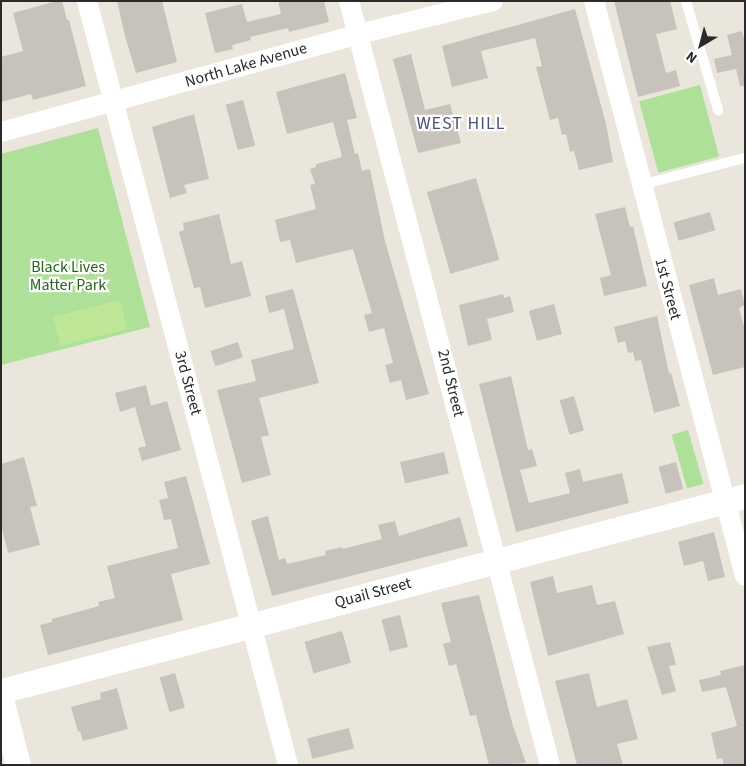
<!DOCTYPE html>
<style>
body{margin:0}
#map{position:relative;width:746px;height:766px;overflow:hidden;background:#ebe6dc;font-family:"Source Sans 3",sans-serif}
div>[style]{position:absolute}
.green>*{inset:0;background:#aee09a;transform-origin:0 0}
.pitch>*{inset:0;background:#bfe797;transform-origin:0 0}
.building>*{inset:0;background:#c7c2bc;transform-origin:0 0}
.service>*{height:10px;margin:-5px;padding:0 5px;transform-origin:5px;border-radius:5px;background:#fff}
.minor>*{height:20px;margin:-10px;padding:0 10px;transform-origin:10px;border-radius:10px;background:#fff}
.tertiary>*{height:25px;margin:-12.5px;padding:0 12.5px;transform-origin:12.5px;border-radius:12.5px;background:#fff}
span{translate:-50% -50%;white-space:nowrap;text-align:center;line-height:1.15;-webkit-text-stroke:4.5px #fff;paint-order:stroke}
.street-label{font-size:16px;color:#2a2a2a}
.park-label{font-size:16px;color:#27641d}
.neighbourhood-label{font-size:18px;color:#4c5178;letter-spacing:1px}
.frame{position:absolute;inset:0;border:2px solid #2a2a2a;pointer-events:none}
.north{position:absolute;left:676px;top:20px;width:50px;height:50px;-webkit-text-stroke:4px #fff;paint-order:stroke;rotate:217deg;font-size:14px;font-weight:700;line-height:20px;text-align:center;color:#2a2a2a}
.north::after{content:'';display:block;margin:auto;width:18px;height:22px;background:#2a2a2a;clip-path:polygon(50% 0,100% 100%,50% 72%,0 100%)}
</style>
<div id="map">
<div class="green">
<div style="left:700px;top:85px;width:74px;height:63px;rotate:75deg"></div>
<div style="clip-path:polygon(98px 128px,150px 327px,1px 365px,1px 154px)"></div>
<div style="left:688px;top:430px;width:56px;height:17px;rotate:74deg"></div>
</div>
<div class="pitch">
<div style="left:120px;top:300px;width:30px;height:69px;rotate:76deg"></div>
</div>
<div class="building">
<div style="clip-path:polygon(57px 1px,62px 1px,67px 20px,69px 20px,86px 86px,33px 100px,31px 94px,1px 102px,1px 57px,23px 51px,13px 13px)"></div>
<div style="clip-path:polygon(117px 1px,162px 1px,177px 62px,136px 73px,125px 36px)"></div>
<div style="clip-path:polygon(278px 1px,324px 1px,329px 22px,289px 32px,288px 28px,250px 37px,251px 40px,232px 45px,233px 49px,215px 53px,205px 13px,242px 4px,247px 22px,281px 14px)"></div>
<div style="clip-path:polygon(614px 1px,670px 1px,677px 29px,656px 34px,666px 73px,676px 70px,680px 86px,638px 97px)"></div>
<div style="clip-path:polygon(575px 9px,606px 124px,613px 162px,579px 170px,574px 151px,570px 152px,566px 134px,562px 135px,558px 118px,550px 120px,536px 67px,542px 66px,535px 38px,481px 51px,488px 78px,452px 87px,442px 46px)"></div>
<div style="clip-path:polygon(742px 31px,745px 42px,745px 86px,740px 86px,736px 69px,717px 73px,714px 59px,732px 55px,727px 35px)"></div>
<div style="clip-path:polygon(411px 54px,425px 110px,450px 104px,461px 143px,418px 153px,393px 59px)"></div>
<div style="clip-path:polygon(345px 73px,357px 118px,347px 120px,355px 154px,358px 153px,362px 171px,370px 169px,385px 241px,429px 394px,406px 400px,401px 380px,390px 383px,385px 365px,393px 363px,384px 328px,369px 332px,364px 315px,372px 313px,353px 249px,296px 263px,290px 240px,280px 242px,275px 220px,316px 209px,310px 185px,315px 184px,310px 169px,316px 167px,316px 164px,342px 157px,333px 122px,287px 134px,276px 92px)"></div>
<div style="left:243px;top:100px;width:47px;height:18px;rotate:75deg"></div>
<div style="clip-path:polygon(194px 114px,209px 179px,184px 185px,187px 193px,170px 198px,152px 127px)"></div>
<div style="left:476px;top:178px;width:85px;height:51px;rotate:74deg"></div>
<div style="clip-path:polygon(625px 207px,630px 227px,633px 226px,647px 286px,604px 296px,600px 278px,611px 275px,595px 214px)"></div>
<div style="left:710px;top:212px;width:19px;height:38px;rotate:74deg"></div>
<div style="clip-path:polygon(219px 214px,231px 264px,242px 261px,251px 296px,205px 308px,200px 287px,194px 288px,179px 232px,184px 230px,183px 223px)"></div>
<div style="clip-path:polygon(714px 278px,718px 295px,741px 289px,745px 305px,739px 308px,745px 330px,745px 367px,713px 375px,689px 285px)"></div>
<div style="clip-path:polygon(293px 289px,319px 383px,259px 398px,269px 435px,261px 437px,271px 475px,242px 483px,217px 390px,256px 381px,251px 360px,294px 349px,284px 309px,269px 313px,265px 296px)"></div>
<div style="clip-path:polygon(503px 294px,504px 298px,510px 296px,514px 312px,487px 319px,492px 340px,468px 346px,459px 305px)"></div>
<div style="left:554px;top:304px;width:31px;height:26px;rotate:75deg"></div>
<div style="clip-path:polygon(657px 316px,669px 373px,671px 373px,680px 406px,654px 413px,641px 360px,635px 361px,633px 352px,628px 353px,625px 341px,618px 343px,614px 327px)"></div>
<div style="left:238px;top:342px;width:16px;height:29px;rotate:72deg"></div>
<div style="clip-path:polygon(511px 376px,528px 450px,532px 449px,537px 466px,520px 470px,529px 503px,570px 493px,565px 473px,580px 469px,583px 482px,622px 473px,629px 503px,516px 532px,479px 384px)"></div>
<div style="clip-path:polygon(146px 385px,151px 406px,167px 401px,181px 450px,142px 461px,138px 448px,146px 446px,135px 407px,120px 412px,115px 393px)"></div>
<div style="left:574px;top:396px;width:36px;height:15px;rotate:74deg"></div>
<div style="left:444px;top:452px;width:22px;height:45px;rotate:77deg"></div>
<div style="clip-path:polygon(24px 457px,37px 506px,30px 507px,40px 545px,8px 553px,1px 525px,1px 464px)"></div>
<div style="left:676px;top:462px;width:28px;height:18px;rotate:75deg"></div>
<div style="clip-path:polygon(186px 476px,210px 564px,171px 574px,183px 620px,48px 655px,40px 625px,52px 622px,52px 619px,99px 606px,98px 602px,115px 598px,107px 566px,178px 548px,171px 519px,164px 520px,159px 500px,168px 498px,164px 482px)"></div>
<div style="clip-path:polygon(268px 516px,279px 560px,285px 558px,287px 564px,326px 555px,325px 551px,342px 547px,342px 549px,382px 539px,378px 525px,395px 521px,399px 536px,460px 517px,468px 546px,272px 596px,251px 521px)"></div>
<div style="clip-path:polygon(714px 532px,725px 577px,708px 581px,703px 561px,684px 566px,678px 542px)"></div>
<div style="clip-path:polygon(553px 576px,557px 593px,592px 585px,597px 605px,615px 601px,624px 634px,548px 656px,530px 582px)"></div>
<div style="clip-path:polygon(479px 595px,513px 726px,526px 763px,489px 765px,476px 715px,470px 716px,456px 664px,449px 666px,443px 644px,451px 642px,441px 603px)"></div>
<div style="left:400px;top:615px;width:33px;height:19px;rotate:76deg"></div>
<div style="left:342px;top:631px;width:33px;height:39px;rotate:74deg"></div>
<div style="clip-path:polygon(670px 642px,676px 665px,669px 666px,676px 691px,662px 695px,647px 647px)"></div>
<div style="clip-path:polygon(745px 665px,745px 765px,724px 765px,722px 758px,717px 759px,711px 733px,737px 726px,726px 687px,702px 692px,699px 680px,721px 675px,720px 671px)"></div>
<div style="left:175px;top:673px;width:36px;height:16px;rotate:74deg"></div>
<div style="clip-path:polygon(589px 673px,597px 707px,627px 699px,638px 739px,617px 744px,623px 765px,577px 765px,555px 681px)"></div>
<div style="clip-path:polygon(117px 688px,128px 729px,83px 741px,80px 731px,78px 732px,71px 707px,101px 699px,100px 693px)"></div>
<div style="left:349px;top:728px;width:21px;height:43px;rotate:76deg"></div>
</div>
<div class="service">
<div style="left:686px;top:1px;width:114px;rotate:73.6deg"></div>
<div style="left:641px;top:185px;width:107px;rotate:-14.6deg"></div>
</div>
<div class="minor">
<div style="left:87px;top:1px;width:790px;rotate:75.26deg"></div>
<div style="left:349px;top:1px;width:790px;rotate:75.26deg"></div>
<div style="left:594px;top:1px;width:594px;rotate:75.29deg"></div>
<div style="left:1px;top:132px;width:371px;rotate:-15.3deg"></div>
<div style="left:359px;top:34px;width:138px;rotate:-13.8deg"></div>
</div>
<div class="tertiary">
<div style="left:1px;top:691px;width:769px;rotate:-14.69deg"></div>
<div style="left:1px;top:699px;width:68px;rotate:75.6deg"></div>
</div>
<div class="street-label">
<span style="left:246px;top:65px;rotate:-16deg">North Lake Avenue</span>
<span style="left:668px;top:289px;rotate:75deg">1st Street</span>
<span style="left:188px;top:383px;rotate:75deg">3rd Street</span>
<span style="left:451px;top:383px;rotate:76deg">2nd Street</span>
<span style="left:373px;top:593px;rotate:-15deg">Quail Street</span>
</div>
<div class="park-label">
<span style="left:68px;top:276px">Black Lives<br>Matter Park</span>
</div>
<div class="neighbourhood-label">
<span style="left:461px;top:124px">WEST HILL</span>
</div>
<div class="frame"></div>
<div class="north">N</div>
</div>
